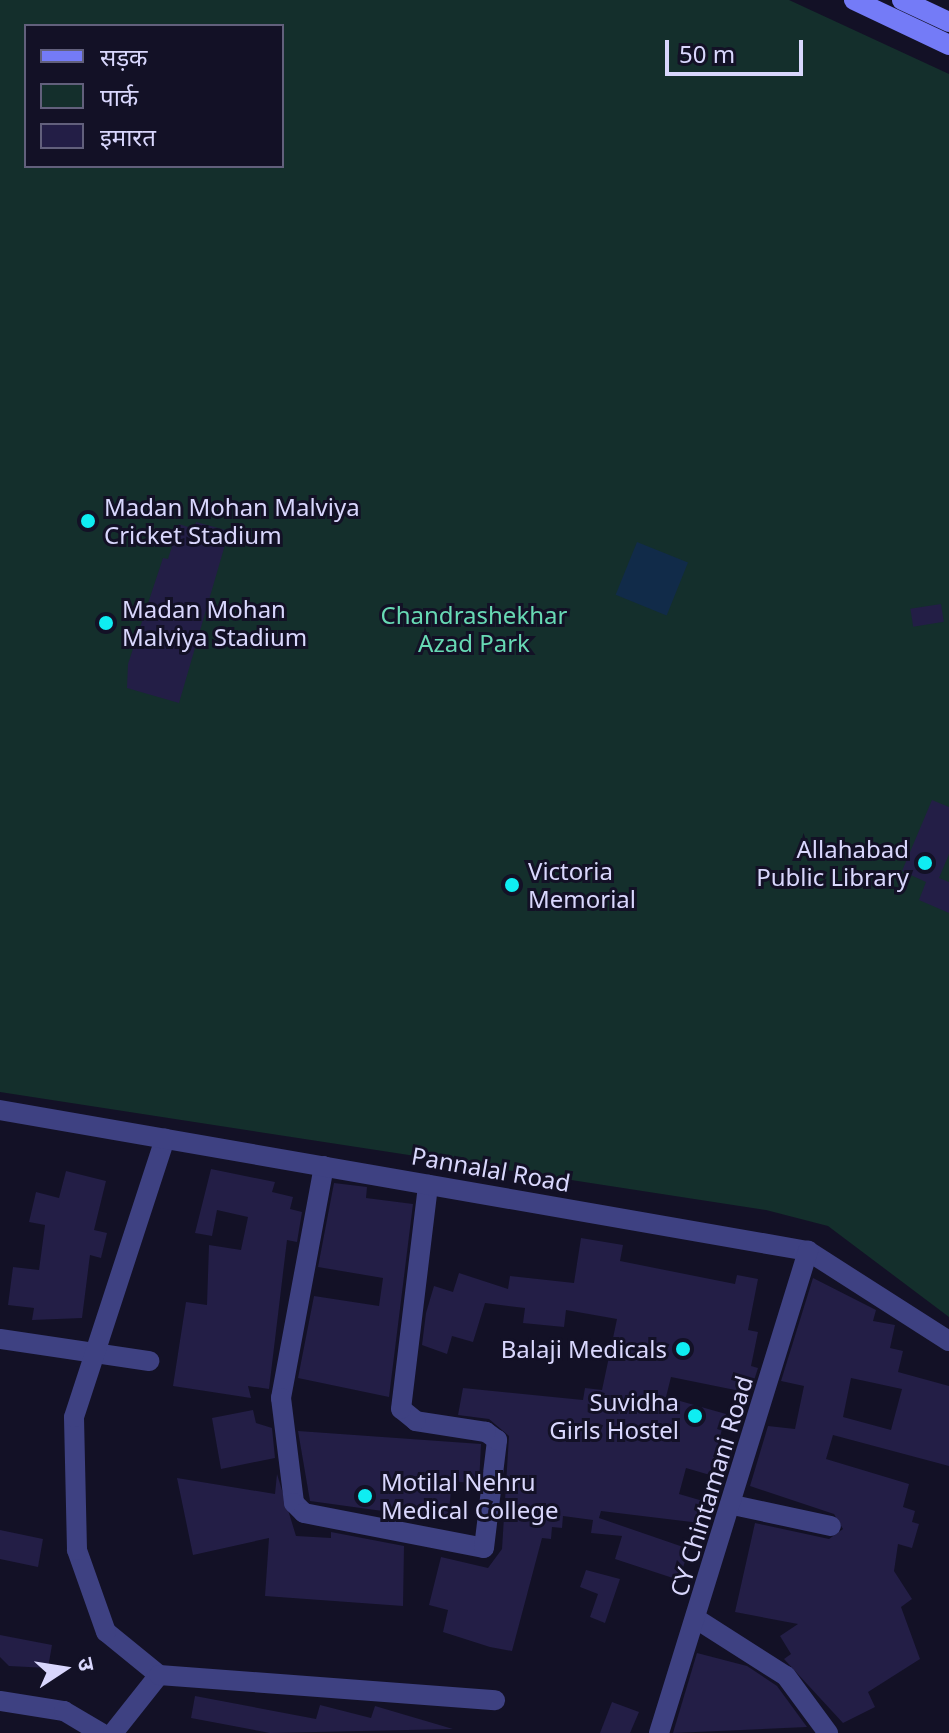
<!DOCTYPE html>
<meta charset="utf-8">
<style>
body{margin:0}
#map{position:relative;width:949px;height:1733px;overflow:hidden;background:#131126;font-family:"Noto Sans","Noto Sans Devanagari",sans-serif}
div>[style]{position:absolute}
.green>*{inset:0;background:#142f2c}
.water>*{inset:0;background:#112b49;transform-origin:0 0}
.building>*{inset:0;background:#231e46;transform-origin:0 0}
.minor>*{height:20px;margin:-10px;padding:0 10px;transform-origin:10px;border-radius:10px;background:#3e4182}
.tertiary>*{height:20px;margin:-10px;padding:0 10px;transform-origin:10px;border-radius:10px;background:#3e4182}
.secondary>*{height:20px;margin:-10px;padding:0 10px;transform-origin:10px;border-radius:10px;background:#747bf7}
.dots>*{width:22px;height:22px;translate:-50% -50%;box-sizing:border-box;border:4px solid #131126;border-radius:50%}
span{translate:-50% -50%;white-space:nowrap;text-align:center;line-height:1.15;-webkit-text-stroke:6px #131126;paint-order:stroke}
.poi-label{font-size:24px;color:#d9d7fd}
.left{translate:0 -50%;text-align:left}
.right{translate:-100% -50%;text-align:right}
.park-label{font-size:24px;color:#67d9b4}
.street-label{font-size:24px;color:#d9d7fd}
.legend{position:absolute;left:24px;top:24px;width:260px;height:144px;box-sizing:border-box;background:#131126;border:2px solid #62607c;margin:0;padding:10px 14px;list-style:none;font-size:24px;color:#d9d7fd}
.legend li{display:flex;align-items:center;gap:16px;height:40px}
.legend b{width:40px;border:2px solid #62607c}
.north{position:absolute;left:24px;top:1629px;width:80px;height:80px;-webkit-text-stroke:6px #131126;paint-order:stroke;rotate:78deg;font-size:22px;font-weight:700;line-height:32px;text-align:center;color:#d9d7fd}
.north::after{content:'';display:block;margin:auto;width:28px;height:36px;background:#d9d7fd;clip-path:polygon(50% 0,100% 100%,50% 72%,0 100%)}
.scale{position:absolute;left:665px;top:40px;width:138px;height:36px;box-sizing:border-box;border:4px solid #d9d7fd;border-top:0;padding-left:10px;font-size:24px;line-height:28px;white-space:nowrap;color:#d9d7fd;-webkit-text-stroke:6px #131126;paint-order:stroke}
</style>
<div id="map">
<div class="green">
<div style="clip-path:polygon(evenodd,0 0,789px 0,949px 74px,949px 1317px,828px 1226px,766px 1210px,0 1092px,0 0,26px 26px,282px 26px,282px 166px,26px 166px,26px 26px)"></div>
</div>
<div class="water">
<div style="left:637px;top:542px;width:55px;height:57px;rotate:22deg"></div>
</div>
<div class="building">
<div style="clip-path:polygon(196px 522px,229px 531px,179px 703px,127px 688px,128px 664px,163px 558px,168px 559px,179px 524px,194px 529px)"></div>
<div style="left:941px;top:604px;width:18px;height:31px;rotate:81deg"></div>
<div style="clip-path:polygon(932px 800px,949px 807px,949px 854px,939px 878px,949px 882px,949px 913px,919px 900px,926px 882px,902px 871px)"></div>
<div style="clip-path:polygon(211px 1169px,275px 1182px,272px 1192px,293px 1197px,290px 1209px,302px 1212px,297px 1242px,287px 1240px,269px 1389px,248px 1386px,251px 1398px,173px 1386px,186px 1302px,207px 1305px,209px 1245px,241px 1250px,248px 1217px,217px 1210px,212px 1236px,195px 1233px)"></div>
<div style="clip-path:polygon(66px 1171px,106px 1181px,94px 1230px,107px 1233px,101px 1258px,90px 1255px,82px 1318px,32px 1320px,34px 1308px,8px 1305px,13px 1267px,39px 1270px,45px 1225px,29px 1222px,36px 1192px,59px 1198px)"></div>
<div style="clip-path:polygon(334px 1183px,367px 1187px,366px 1198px,413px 1204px,389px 1397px,298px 1378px,314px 1296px,379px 1306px,383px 1278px,318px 1267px)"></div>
<div style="clip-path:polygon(581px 1238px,623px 1245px,620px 1261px,735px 1284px,737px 1275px,758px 1279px,748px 1330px,758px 1332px,751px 1366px,758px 1368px,750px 1393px,671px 1377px,666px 1397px,726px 1414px,710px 1475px,686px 1468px,679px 1494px,703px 1501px,700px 1523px,601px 1511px,599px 1518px,689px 1549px,679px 1580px,615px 1559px,622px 1536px,591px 1533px,593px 1520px,563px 1516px,562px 1528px,552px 1527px,551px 1539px,542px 1538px,512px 1651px,490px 1647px,443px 1632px,448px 1610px,429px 1605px,441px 1557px,488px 1568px,502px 1549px,509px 1436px,489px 1419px,458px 1415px,463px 1388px,583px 1400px,585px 1388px,602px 1390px,617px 1319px,566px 1310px,564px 1327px,523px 1323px,525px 1308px,485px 1303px,473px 1342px,452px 1336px,447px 1354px,422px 1345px,426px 1313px,434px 1286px,453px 1292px,459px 1273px,508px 1289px,510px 1276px,574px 1283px)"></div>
<div style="clip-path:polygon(evenodd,813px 1278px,876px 1310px,873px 1321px,895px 1325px,890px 1348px,903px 1351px,898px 1372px,949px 1386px,949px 1466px,833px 1435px,826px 1459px,909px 1484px,903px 1507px,915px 1511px,912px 1522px,919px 1524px,912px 1548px,898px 1544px,894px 1571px,912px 1599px,901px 1607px,920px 1659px,868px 1692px,875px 1707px,843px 1723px,784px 1659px,791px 1654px,780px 1636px,798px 1624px,735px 1612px,755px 1523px,829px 1539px,843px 1529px,834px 1514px,750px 1486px,768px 1426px,795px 1429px,804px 1386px,781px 1381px,813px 1278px,851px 1378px,902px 1389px,891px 1430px,843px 1417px,851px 1378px)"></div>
<div style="clip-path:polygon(253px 1410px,256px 1423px,272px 1428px,275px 1458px,221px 1469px,212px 1418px)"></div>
<div style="clip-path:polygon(298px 1431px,481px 1444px,479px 1484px,452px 1481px,448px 1520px,310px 1501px)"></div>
<div style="clip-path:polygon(277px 1474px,296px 1536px,331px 1538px,331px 1532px,404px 1546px,403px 1606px,265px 1596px,269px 1538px,193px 1555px,177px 1478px,275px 1494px)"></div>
<div style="clip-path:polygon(0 1530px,43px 1539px,38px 1567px,0 1559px)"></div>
<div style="clip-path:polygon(586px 1570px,620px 1579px,605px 1623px,590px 1617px,598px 1594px,580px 1587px)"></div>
<div style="clip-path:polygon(0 1635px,52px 1645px,48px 1668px,9px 1666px,0 1657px)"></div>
<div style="clip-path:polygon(697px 1653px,747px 1666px,777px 1686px,807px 1727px,673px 1733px)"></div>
<div style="clip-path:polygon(195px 1696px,316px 1719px,320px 1705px,371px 1718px,375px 1706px,453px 1729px,270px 1733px,191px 1718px)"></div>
<div style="clip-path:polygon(612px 1702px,639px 1712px,630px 1733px,600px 1733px)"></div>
</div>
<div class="minor">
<div style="left:324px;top:1166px;width:236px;rotate:100.5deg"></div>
<div style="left:281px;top:1398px;width:106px;rotate:82.9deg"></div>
<div style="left:294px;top:1503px;width:14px;rotate:45deg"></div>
<div style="left:304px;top:1513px;width:183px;rotate:11deg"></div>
<div style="left:484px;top:1548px;width:109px;rotate:-83.1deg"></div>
<div style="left:497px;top:1440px;width:14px;rotate:-144deg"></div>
<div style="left:486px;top:1432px;width:71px;rotate:-171.1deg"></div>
<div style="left:416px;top:1421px;width:19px;rotate:-141deg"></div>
<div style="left:401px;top:1409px;width:226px;rotate:-83.1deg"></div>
<div style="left:0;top:1339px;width:151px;rotate:8.4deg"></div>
<div style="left:733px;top:1505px;width:100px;rotate:12.1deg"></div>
<div style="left:698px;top:1620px;width:104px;rotate:32.5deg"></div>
<div style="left:786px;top:1676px;width:71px;rotate:53.6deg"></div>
<div style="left:159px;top:1675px;width:68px;rotate:-140.9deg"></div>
<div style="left:106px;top:1632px;width:87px;rotate:-109.5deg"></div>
<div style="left:77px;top:1550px;width:133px;rotate:-91.3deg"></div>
<div style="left:74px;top:1417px;width:293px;rotate:-71.9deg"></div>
<div style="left:0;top:1701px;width:65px;rotate:8.9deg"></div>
<div style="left:64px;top:1711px;width:43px;rotate:30.7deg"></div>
<div style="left:113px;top:1733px;width:74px;rotate:-51.6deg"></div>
<div style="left:159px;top:1675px;width:337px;rotate:4.3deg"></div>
</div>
<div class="tertiary">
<div style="left:0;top:1110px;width:820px;rotate:9.9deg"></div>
<div style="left:808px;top:1251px;width:167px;rotate:32.6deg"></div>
<div style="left:659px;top:1733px;width:505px;rotate:-72.82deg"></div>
</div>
<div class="secondary">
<div style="left:854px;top:0;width:105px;rotate:25.3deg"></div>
<div style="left:902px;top:0;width:52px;rotate:25.1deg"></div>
</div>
<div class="dots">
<div style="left:88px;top:521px;background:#0fedf2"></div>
<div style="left:106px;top:623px;background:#0fedf2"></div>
<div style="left:925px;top:863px;background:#0fedf2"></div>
<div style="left:512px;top:885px;background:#0fedf2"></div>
<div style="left:683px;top:1349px;background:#0fedf2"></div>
<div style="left:695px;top:1416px;background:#0fedf2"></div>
<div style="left:365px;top:1496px;background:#0fedf2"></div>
</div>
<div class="poi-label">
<span class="left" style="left:104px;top:521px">Madan Mohan Malviya<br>Cricket Stadium</span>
<span class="left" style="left:122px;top:623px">Madan Mohan<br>Malviya Stadium</span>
<span class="right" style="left:909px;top:863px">Allahabad<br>Public Library</span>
<span class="left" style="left:528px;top:885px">Victoria<br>Memorial</span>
<span class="right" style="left:667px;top:1349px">Balaji Medicals</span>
<span class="right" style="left:679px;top:1416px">Suvidha<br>Girls Hostel</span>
<span class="left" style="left:381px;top:1496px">Motilal Nehru<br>Medical College</span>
</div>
<div class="park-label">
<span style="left:474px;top:629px">Chandrashekhar<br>Azad Park</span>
</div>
<div class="street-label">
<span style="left:491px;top:1169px;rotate:10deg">Pannalal Road</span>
<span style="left:711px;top:1486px;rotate:-73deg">CY Chintamani Road</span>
</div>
<ul class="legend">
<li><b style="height:10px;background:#747bf7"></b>सड़क</li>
<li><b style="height:22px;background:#142f2c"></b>पार्क</li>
<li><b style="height:22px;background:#231e46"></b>इमारत</li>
</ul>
<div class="north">उ</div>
<div class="scale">50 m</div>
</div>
